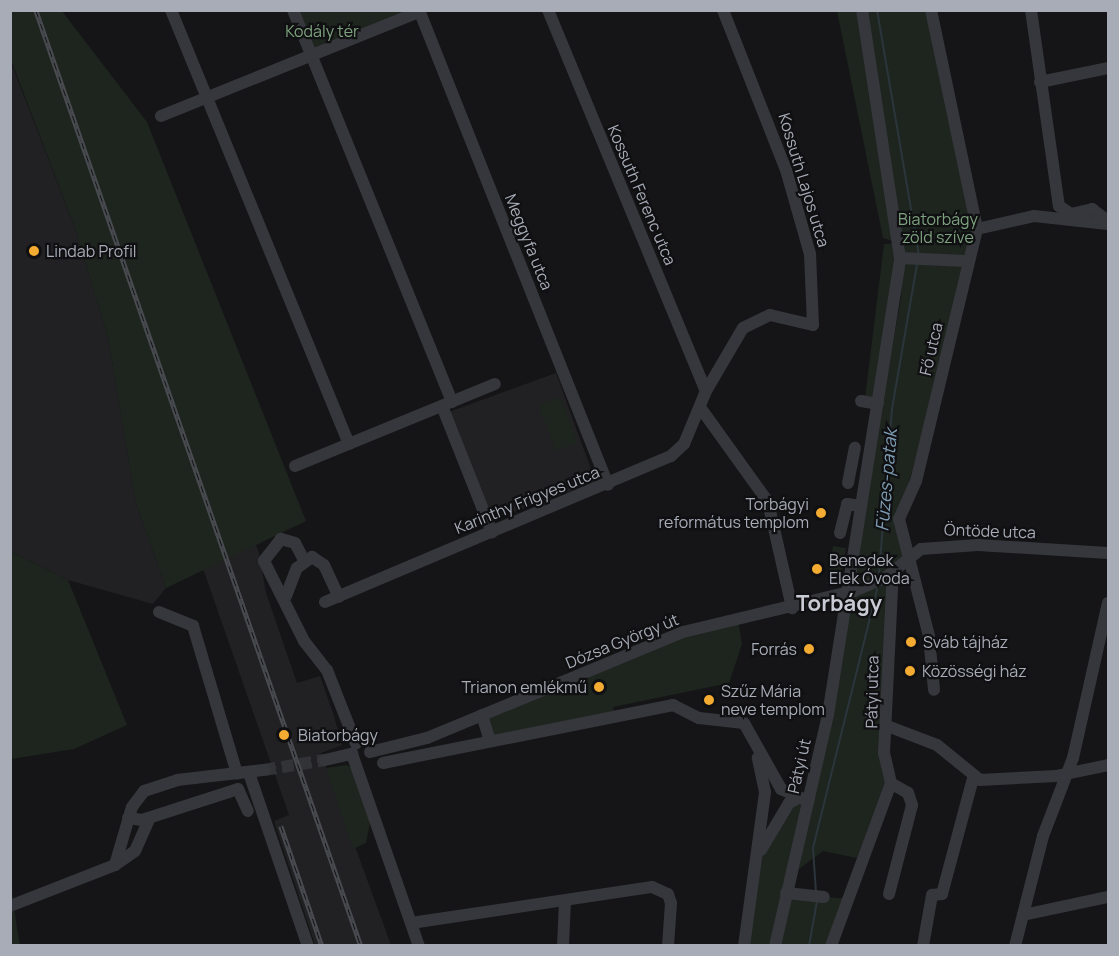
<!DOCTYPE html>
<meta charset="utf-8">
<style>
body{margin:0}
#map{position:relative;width:1119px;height:956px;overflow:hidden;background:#151517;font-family:Manrope,sans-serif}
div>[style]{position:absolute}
.built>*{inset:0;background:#212124;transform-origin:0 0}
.green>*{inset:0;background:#1d251e;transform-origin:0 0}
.stream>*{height:2px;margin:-1px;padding:0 1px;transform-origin:1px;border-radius:1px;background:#2b353b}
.minor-tunnel>*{height:12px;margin-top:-6px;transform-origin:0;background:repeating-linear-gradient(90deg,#323337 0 12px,transparent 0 18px)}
.minor>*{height:12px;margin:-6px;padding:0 6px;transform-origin:6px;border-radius:6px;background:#36373c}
.rail>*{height:4.5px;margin-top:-2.25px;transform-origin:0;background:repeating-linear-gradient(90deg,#101012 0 7px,#494b51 0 14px);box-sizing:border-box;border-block:2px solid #494b51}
.dots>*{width:16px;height:16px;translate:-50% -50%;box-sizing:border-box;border:3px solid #101012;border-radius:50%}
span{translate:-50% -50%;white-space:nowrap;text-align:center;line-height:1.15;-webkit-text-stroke:4.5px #101012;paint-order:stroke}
.park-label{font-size:16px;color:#7ea27f}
.street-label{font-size:16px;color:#a7acb7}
.poi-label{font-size:16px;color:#a7acb7}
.left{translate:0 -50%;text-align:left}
.right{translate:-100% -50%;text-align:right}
.water-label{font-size:18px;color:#7e9cb3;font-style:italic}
.district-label{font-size:22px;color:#c8cbd3;font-weight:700}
.frame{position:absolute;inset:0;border:12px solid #a7acb7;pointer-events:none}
</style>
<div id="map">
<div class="built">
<div style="clip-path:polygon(10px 60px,75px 228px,108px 338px,136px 503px,166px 588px,153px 604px,68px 580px,11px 552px)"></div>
<div style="left:556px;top:373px;width:116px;height:115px;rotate:70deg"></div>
<div style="clip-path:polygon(219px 444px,259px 553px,266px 593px,297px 683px,320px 676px,333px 713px,342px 745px,321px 753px,391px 945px,315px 945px,274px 821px,289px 815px,185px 517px)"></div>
</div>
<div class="green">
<div style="clip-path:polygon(419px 10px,311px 57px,293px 11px)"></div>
<div style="clip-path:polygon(11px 11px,62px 11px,147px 122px,306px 521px,166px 588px,136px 503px,108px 338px,75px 228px,11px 60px)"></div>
<div style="clip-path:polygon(837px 11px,856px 11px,859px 20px,895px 242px,883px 238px)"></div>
<div style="clip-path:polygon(866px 11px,931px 11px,977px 229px,899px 519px,909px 558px,894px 580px,885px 782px,857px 858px,823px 851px,799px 869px,901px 298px,904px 251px)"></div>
<div style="clip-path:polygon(899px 243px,876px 400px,865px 398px,884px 244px)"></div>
<div style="left:560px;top:397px;width:49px;height:23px;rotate:69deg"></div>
<div style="clip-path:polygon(833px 546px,846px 548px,842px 574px,827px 584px)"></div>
<div style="clip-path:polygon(11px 552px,68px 580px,127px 725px,74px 749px,11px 759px)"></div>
<div style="clip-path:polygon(738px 620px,742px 644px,729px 683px,613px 707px,615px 716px,490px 741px,482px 715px,683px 632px)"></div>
<div style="clip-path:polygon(346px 765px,355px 769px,370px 823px,366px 843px,353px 849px,326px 768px)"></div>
<div style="clip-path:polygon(808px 801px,786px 893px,848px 899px,831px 945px,744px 946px,754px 871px,789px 803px)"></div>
<div style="clip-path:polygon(10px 877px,17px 928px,20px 945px,11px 945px)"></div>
</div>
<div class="stream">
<div style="left:877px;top:10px;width:250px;rotate:80.3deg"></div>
<div style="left:879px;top:574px;width:166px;rotate:-85.5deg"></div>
<div style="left:892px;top:409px;width:146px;rotate:-80.2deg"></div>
<div style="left:816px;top:893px;width:45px;rotate:-93.8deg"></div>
<div style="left:813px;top:848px;width:270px;rotate:-76.1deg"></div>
<div style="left:809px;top:946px;width:46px;rotate:-79.9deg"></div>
</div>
<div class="minor-tunnel">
<div style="left:264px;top:770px;width:62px;rotate:-9.3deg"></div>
</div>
<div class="minor">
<div style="left:171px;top:10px;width:469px;rotate:67.7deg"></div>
<div style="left:293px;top:10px;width:423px;rotate:67.9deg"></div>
<div style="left:419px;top:10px;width:511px;rotate:68.3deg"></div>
<div style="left:548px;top:10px;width:412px;rotate:67.5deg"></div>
<div style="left:931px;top:10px;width:224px;rotate:78.1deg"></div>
<div style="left:977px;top:229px;width:259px;rotate:103.6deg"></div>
<div style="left:916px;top:481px;width:42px;rotate:114.1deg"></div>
<div style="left:899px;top:519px;width:121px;rotate:75.6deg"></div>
<div style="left:929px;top:636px;width:54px;rotate:84.7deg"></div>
<div style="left:1031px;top:10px;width:198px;rotate:81.9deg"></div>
<div style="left:1059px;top:206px;width:14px;rotate:34deg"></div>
<div style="left:1071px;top:214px;width:22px;rotate:-13deg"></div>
<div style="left:1092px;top:209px;width:20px;rotate:37deg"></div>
<div style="left:1040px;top:82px;width:69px;rotate:-11.6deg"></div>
<div style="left:161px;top:116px;width:278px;rotate:-22deg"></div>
<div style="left:977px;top:229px;width:58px;rotate:-12.8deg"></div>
<div style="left:1034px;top:216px;width:74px;rotate:6.2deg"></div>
<div style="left:900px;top:258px;width:66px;rotate:2.6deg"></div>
<div style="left:861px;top:401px;width:17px;rotate:10deg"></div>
<div style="left:442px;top:406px;width:136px;rotate:68.4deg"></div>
<div style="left:702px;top:410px;width:113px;rotate:54.3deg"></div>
<div style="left:768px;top:502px;width:109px;rotate:77.2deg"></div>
<div style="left:295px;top:466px;width:216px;rotate:-22.3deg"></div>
<div style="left:848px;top:483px;width:36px;rotate:-79deg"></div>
<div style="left:840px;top:533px;width:30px;rotate:-76deg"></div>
<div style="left:847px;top:504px;width:14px;rotate:8deg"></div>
<div style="left:304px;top:560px;width:19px;rotate:-118deg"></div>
<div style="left:295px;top:543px;width:15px;rotate:-164deg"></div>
<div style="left:281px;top:539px;width:28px;rotate:128deg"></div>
<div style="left:264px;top:561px;width:89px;rotate:63.4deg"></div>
<div style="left:304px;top:641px;width:37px;rotate:52deg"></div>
<div style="left:327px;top:670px;width:79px;rotate:68.6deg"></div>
<div style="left:286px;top:596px;width:30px;rotate:-69deg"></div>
<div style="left:297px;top:568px;width:19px;rotate:-36deg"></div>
<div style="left:312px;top:557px;width:14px;rotate:34deg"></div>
<div style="left:324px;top:565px;width:35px;rotate:65deg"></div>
<div style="left:325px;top:602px;width:376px;rotate:-22.9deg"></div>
<div style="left:671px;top:456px;width:18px;rotate:-43deg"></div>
<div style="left:684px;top:444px;width:57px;rotate:-67.5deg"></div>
<div style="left:706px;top:391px;width:73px;rotate:-59.6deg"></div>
<div style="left:743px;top:328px;width:30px;rotate:-26deg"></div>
<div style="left:770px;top:315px;width:44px;rotate:13.1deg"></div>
<div style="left:813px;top:325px;width:71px;rotate:-92.4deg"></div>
<div style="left:810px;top:254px;width:87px;rotate:-105.9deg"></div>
<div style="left:786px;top:170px;width:172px;rotate:-111.5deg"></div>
<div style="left:159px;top:612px;width:37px;rotate:22deg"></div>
<div style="left:193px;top:626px;width:154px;rotate:73.4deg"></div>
<div style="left:482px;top:715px;width:27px;rotate:73deg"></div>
<div style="left:890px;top:727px;width:50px;rotate:21deg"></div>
<div style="left:937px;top:745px;width:55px;rotate:39.1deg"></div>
<div style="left:980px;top:780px;width:76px;rotate:-3deg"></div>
<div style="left:1056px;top:776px;width:53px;rotate:-11.9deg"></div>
<div style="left:370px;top:752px;width:59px;rotate:-13.8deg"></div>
<div style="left:427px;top:738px;width:277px;rotate:-22.5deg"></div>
<div style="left:683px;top:632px;width:176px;rotate:-13.5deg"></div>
<div style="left:854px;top:591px;width:34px;rotate:-23deg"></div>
<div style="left:885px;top:578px;width:46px;rotate:-38.9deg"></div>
<div style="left:921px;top:549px;width:57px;rotate:-4deg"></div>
<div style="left:978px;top:545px;width:130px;rotate:3.5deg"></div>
<div style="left:352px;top:754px;width:203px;rotate:70.8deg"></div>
<div style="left:325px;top:760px;width:28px;rotate:-13deg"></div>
<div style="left:383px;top:763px;width:296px;rotate:-11.3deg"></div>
<div style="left:673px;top:705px;width:29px;rotate:27deg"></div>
<div style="left:699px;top:718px;width:45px;rotate:6.3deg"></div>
<div style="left:744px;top:723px;width:76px;rotate:60.7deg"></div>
<div style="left:781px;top:789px;width:30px;rotate:24deg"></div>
<div style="left:249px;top:773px;width:183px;rotate:71.2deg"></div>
<div style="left:128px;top:818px;width:14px;rotate:8deg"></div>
<div style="left:142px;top:820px;width:101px;rotate:-17.9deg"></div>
<div style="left:238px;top:789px;width:24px;rotate:66deg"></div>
<div style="left:761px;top:850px;width:55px;rotate:-59.2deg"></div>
<div style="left:789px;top:803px;width:10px;rotate:-29deg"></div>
<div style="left:115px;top:865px;width:24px;rotate:-35deg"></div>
<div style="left:135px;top:851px;width:36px;rotate:-66deg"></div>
<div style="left:786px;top:893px;width:38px;rotate:6deg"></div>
<div style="left:889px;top:894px;width:92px;rotate:-75.5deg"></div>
<div style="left:912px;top:805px;width:13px;rotate:-108deg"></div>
<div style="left:908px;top:793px;width:20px;rotate:-150deg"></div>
<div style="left:10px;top:906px;width:113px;rotate:-21.3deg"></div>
<div style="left:115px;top:865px;width:60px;rotate:-73.7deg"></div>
<div style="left:132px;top:807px;width:20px;rotate:-53deg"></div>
<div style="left:144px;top:791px;width:35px;rotate:-18deg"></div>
<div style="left:177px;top:780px;width:88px;rotate:-6.6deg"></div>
<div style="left:1023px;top:915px;width:87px;rotate:-12deg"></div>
<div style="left:411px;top:923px;width:244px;rotate:-8.5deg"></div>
<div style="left:652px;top:887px;width:17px;rotate:24deg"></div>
<div style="left:668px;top:894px;width:9px;rotate:72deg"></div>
<div style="left:671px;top:903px;width:43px;rotate:94deg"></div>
<div style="left:563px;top:946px;width:45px;rotate:-87.5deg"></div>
<div style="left:744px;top:946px;width:155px;rotate:-82.2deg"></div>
<div style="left:765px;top:792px;width:35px;rotate:-102deg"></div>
<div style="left:775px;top:946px;width:237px;rotate:-77.1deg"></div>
<div style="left:828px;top:715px;width:463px;rotate:-81deg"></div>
<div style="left:900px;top:258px;width:251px;rotate:-98.7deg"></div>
<div style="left:831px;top:946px;width:174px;rotate:-69.8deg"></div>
<div style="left:891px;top:783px;width:31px;rotate:-103deg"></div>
<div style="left:884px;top:753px;width:181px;rotate:-87.2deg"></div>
<div style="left:923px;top:946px;width:52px;rotate:-80deg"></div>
<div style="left:932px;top:895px;width:10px;rotate:-6deg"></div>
<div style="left:942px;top:894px;width:120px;rotate:-75deg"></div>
<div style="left:1015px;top:946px;width:114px;rotate:-75.7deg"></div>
<div style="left:1043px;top:836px;width:84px;rotate:-69deg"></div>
<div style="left:1073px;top:758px;width:159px;rotate:-77.3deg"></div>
</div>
<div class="rail">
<div style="left:36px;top:10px;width:991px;rotate:70.85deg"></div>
<div style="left:281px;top:826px;width:127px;rotate:71.1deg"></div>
</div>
<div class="dots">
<div style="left:34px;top:251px;background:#f3ab31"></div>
<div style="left:821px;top:513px;background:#f3ab31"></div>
<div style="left:817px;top:569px;background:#f3ab31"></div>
<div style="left:911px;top:642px;background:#f3ab31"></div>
<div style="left:809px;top:649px;background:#f3ab31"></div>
<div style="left:910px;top:671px;background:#f3ab31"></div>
<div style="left:599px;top:687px;background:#f3ab31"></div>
<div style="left:709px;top:700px;background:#f3ab31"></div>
<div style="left:284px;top:735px;background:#f3ab31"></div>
</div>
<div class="park-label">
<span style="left:322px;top:31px">Kodály tér</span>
<span style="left:938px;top:228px">Biatorbágy<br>zöld szíve</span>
</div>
<div class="street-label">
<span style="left:804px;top:180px;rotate:73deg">Kossuth Lajos utca</span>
<span style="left:642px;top:195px;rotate:67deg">Kossuth Ferenc utca</span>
<span style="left:529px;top:242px;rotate:68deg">Meggyfa utca</span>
<span style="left:931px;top:349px;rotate:-77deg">Fő utca</span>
<span style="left:527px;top:500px;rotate:-22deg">Karinthy Frigyes utca</span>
<span style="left:990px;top:531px;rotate:2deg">Öntöde utca</span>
<span style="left:622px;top:641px;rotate:-22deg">Dózsa György út</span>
<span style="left:872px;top:692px;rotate:-89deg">Pátyi utca</span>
<span style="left:799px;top:766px;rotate:-77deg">Pátyi út</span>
</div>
<div class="poi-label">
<span class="left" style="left:46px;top:251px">Lindab Profil</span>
<span class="right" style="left:809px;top:513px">Torbágyi<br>református templom</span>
<span class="left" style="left:829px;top:569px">Benedek<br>Elek Óvoda</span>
<span class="left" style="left:923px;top:642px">Sváb tájház</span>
<span class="right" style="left:797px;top:649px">Forrás</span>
<span class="left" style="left:922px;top:671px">Közösségi ház</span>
<span class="right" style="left:587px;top:687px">Trianon emlékmű</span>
<span class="left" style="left:721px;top:700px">Szűz Mária<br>neve templom</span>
<span class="left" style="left:298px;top:735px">Biatorbágy</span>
</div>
<div class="water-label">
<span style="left:886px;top:480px;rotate:-85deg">Füzes-patak</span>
</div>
<div class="district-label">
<span style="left:839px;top:604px">Torbágy</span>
</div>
<div class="frame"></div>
</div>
